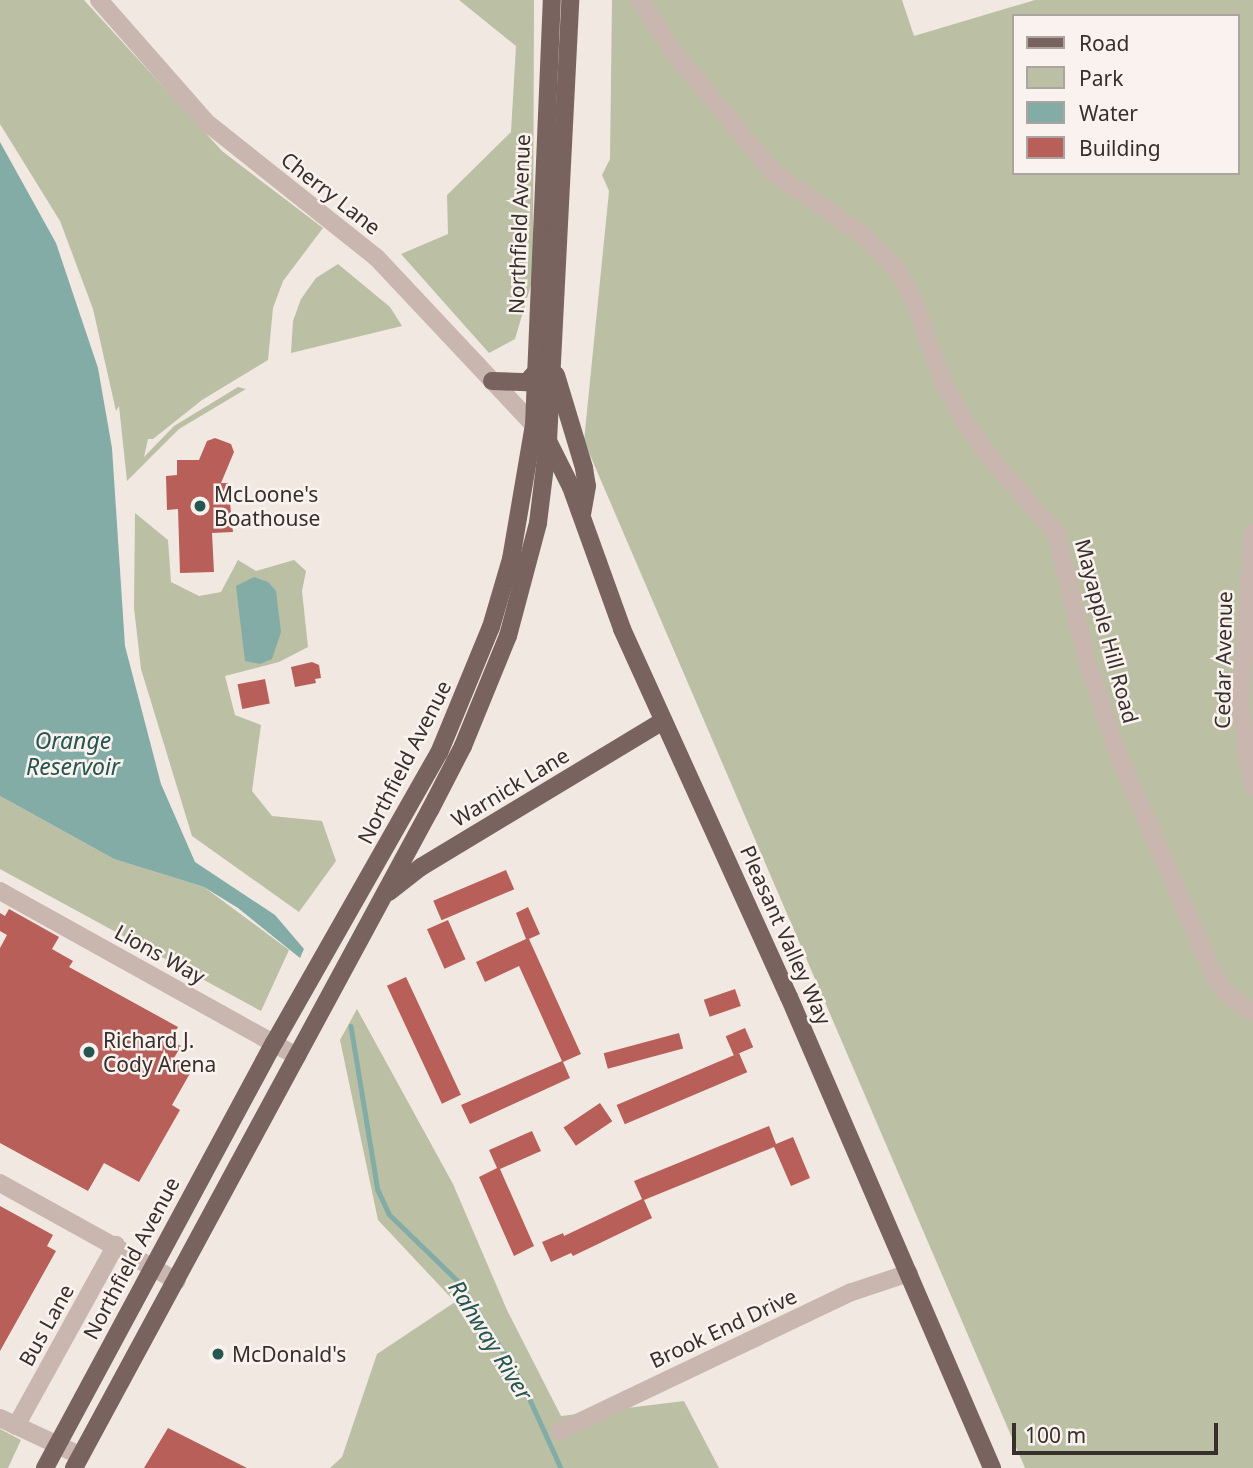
<!DOCTYPE html>
<style>
body{margin:0}
#map{position:relative;width:1253px;height:1468px;overflow:hidden;background:#f1e8e2;font-family:"Noto Sans",sans-serif}
div>[style]{position:absolute}
.green>*{inset:0;background:#bbbfa3}
.water>*{inset:0;background:#84aca6}
.stream>*{height:4.5px;margin:-2.25px;padding:0 2.25px;transform-origin:2.25px;border-radius:2.25px;background:#84aca6}
.building>*{inset:0;background:#b95f59;transform-origin:0 0}
.minor>*{height:18px;margin:-9px;padding:0 9px;transform-origin:9px;border-radius:9px;background:#c9b6af}
.major>*{height:18px;margin:-9px;padding:0 9px;transform-origin:9px;border-radius:9px;background:#79635f}
.dots>*{width:19px;height:19px;translate:-50% -50%;box-sizing:border-box;border:4px solid #f9f2ef;border-radius:50%}
span{translate:-50% -50%;white-space:nowrap;text-align:center;line-height:1.15;-webkit-text-stroke:5px #f9f2ef;paint-order:stroke}
.street-label{font-size:21px;color:#382e2c}
.poi-label{font-size:21px;color:#382e2c}
.left{translate:0 -50%;text-align:left}
.water-label{font-size:23px;color:#265650;font-style:italic}
.legend{position:absolute;left:1012px;top:14px;width:228px;height:161px;box-sizing:border-box;background:#f9f2ef;border:2px solid #aca4a1;margin:0;padding:9px 12px;list-style:none;font-size:21px;color:#382e2c}
.legend li{display:flex;align-items:center;gap:14px;height:35px}
.legend b{width:35px;border:2px solid #aca4a1}
.scale{position:absolute;left:1012px;top:1423px;width:206px;height:32px;box-sizing:border-box;border:4px solid #382e2c;border-top:0;padding-left:9px;font-size:21px;line-height:24px;white-space:nowrap;color:#382e2c;-webkit-text-stroke:5px #f9f2ef;paint-order:stroke}
</style>
<div id="map">
<div class="green">
<div style="clip-path:polygon(0 0,84px 0,222px 151px,323px 228px,283px 281px,273px 308px,268px 360px,202px 400px,153px 439px,148px 439px,144px 457px,174px 426px,238px 387px,246px 389px,179px 429px,127px 481px,119px 406px,116px 411px,93px 309px,60px 221px,0 124px)"></div>
<div style="clip-path:polygon(459px 0,534px 0,533px 278px,515px 339px,489px 353px,401px 254px,448px 234px,447px 195px,511px 132px,516px 46px)"></div>
<div style="clip-path:polygon(evenodd,612px 0,902px 0,914px 36px,1035px 0,1253px 0,1253px 1468px,1025px 1468px,584px 441px,609px 191px,602px 175px,610px 159px,612px 0,1013px 16px,1237px 16px,1237px 173px,1013px 173px,1013px 16px)"></div>
<div style="clip-path:polygon(338px 264px,390px 307px,402px 326px,291px 353px,293px 321px,301px 299px,316px 278px)"></div>
<div style="clip-path:polygon(135px 513px,168px 540px,171px 582px,199px 596px,221px 592px,238px 560px,256px 571px,294px 560px,306px 571px,302px 591px,308px 647px,279px 662px,225px 676px,235px 715px,261px 725px,252px 791px,272px 816px,322px 821px,336px 861px,299px 912px,192px 836px,141px 669px,134px 608px)"></div>
<div style="clip-path:polygon(0 796px,114px 859px,204px 887px,289px 950px,261px 1011px,0 869px)"></div>
<div style="clip-path:polygon(357px 1009px,453px 1184px,507px 1310px,561px 1416px,684px 1401px,719px 1468px,330px 1468px,342px 1457px,377px 1354px,455px 1302px,378px 1220px,340px 1040px)"></div>
<div style="clip-path:polygon(0 1429px,21px 1440px,8px 1468px,0 1468px)"></div>
</div>
<div class="water">
<div style="clip-path:polygon(0 142px,56px 243px,98px 368px,112px 448px,125px 646px,161px 784px,195px 862px,275px 915px,304px 949px,300px 958px,238px 908px,204px 887px,114px 859px,0 796px)"></div>
<div style="clip-path:polygon(254px 577px,268px 582px,276px 591px,281px 632px,272px 659px,260px 664px,245px 661px,236px 586px)"></div>
</div>
<div class="stream">
<div style="left:351px;top:1026px;width:166px;rotate:80.7deg"></div>
<div style="left:378px;top:1190px;width:26px;rotate:65deg"></div>
<div style="left:389px;top:1214px;width:99px;rotate:44.2deg"></div>
<div style="left:460px;top:1283px;width:117px;rotate:57.9deg"></div>
<div style="left:522px;top:1382px;width:94px;rotate:65.6deg"></div>
</div>
<div class="building">
<div style="clip-path:polygon(215px 438px,231px 444px,234px 452px,221px 483px,228px 483px,233px 532px,212px 533px,214px 572px,180px 573px,178px 509px,167px 510px,166px 476px,177px 475px,177px 460px,199px 460px,207px 441px)"></div>
<div style="clip-path:polygon(312px 662px,319px 665px,321px 678px,315px 679px,316px 683px,295px 687px,291px 667px)"></div>
<div style="left:265px;top:679px;width:25px;height:28px;rotate:79deg"></div>
<div style="left:506px;top:870px;width:21px;height:79px;rotate:67deg"></div>
<div style="clip-path:polygon(528px 907px,540px 934px,529px 939px,581px 1054px,563px 1062px,570px 1078px,470px 1124px,461px 1105px,562px 1061px,519px 966px,485px 982px,476px 962px,526px 939px,516px 913px)"></div>
<div style="clip-path:polygon(9px 909px,59px 937px,52px 949px,73px 961px,69px 967px,178px 1027px,170px 1041px,181px 1046px,174px 1058px,193px 1068px,172px 1105px,180px 1110px,139px 1182px,104px 1163px,88px 1191px,0 1143px,0 948px,7px 935px,0 931px,0 913px,5px 916px)"></div>
<div style="left:448px;top:920px;width:43px;height:23px;rotate:66deg"></div>
<div style="left:406px;top:977px;width:130px;height:21px;rotate:65deg"></div>
<div style="left:735px;top:989px;width:18px;height:33px;rotate:71deg"></div>
<div style="left:745px;top:1028px;width:21px;height:21px;rotate:67deg"></div>
<div style="left:679px;top:1033px;width:16px;height:78px;rotate:75deg"></div>
<div style="left:739px;top:1053px;width:21px;height:133px;rotate:67deg"></div>
<div style="left:600px;top:1103px;width:22px;height:44px;rotate:56deg"></div>
<div style="clip-path:polygon(769px 1126px,776px 1144px,793px 1137px,810px 1178px,791px 1186px,774px 1147px,644px 1200px,652px 1218px,573px 1256px,571px 1253px,551px 1262px,542px 1242px,563px 1233px,564px 1236px,642px 1199px,634px 1181px)"></div>
<div style="clip-path:polygon(532px 1131px,541px 1151px,500px 1169px,534px 1246px,514px 1256px,479px 1177px,497px 1168px,489px 1150px)"></div>
<div style="clip-path:polygon(0 1206px,53px 1235px,47px 1246px,56px 1251px,0 1351px)"></div>
<div style="clip-path:polygon(168px 1428px,247px 1468px,144px 1468px)"></div>
</div>
<div class="minor">
<div style="left:99px;top:0;width:162px;rotate:48.7deg"></div>
<div style="left:206px;top:122px;width:217px;rotate:38.5deg"></div>
<div style="left:376px;top:257px;width:231px;rotate:46.8deg"></div>
<div style="left:640px;top:0;width:63px;rotate:57.3deg"></div>
<div style="left:674px;top:53px;width:156px;rotate:50.2deg"></div>
<div style="left:774px;top:173px;width:108px;rotate:34.9deg"></div>
<div style="left:863px;top:235px;width:50px;rotate:45.8deg"></div>
<div style="left:898px;top:271px;width:33px;rotate:61deg"></div>
<div style="left:914px;top:300px;width:83px;rotate:70.9deg"></div>
<div style="left:941px;top:378px;width:50px;rotate:61.4deg"></div>
<div style="left:965px;top:422px;width:52px;rotate:54.5deg"></div>
<div style="left:995px;top:464px;width:91px;rotate:48.1deg"></div>
<div style="left:1056px;top:532px;width:129px;rotate:76.5deg"></div>
<div style="left:1086px;top:657px;width:100px;rotate:71.9deg"></div>
<div style="left:1117px;top:752px;width:245px;rotate:66.5deg"></div>
<div style="left:1215px;top:977px;width:19px;rotate:55deg"></div>
<div style="left:1226px;top:993px;width:33px;rotate:35deg"></div>
<div style="left:1253px;top:533px;width:171px;rotate:94.3deg"></div>
<div style="left:1240px;top:704px;width:84px;rotate:81.1deg"></div>
<div style="left:0;top:891px;width:340px;rotate:29.1deg"></div>
<div style="left:0;top:1183px;width:202px;rotate:29deg"></div>
<div style="left:0;top:1418px;width:89px;rotate:25.1deg"></div>
<div style="left:16px;top:1426px;width:207px;rotate:-61.1deg"></div>
<div style="left:560px;top:1431px;width:323px;rotate:-25.5deg"></div>
<div style="left:852px;top:1292px;width:60px;rotate:-18.4deg"></div>
</div>
<div class="major">
<div style="left:556px;top:375px;width:97px;rotate:73.2deg"></div>
<div style="left:584px;top:468px;width:18px;rotate:81deg"></div>
<div style="left:587px;top:486px;width:27px;rotate:100deg"></div>
<div style="left:492px;top:381px;width:35px;rotate:2deg"></div>
<div style="left:527px;top:382px;width:12px;rotate:-48deg"></div>
<div style="left:548px;top:441px;width:51px;rotate:63.4deg"></div>
<div style="left:571px;top:487px;width:151px;rotate:70.2deg"></div>
<div style="left:622px;top:629px;width:404px;rotate:65.6deg"></div>
<div style="left:789px;top:997px;width:513px;rotate:66.68deg"></div>
<div style="left:389px;top:892px;width:41px;rotate:-38deg"></div>
<div style="left:421px;top:867px;width:283px;rotate:-31.1deg"></div>
<div style="left:45px;top:1468px;width:483px;rotate:-61.7deg"></div>
<div style="left:274px;top:1043px;width:334px;rotate:-60.4deg"></div>
<div style="left:439px;top:753px;width:136px;rotate:-67.6deg"></div>
<div style="left:491px;top:627px;width:71px;rotate:-73.6deg"></div>
<div style="left:511px;top:559px;width:136px;rotate:-80.3deg"></div>
<div style="left:534px;top:425px;width:425px;rotate:-87.6deg"></div>
<div style="left:74px;top:1468px;width:748px;rotate:-61.59deg"></div>
<div style="left:430px;top:810px;width:72px;rotate:-62.7deg"></div>
<div style="left:463px;top:746px;width:119px;rotate:-67.8deg"></div>
<div style="left:508px;top:636px;width:117px;rotate:-75.1deg"></div>
<div style="left:538px;top:523px;width:83px;rotate:-83deg"></div>
<div style="left:548px;top:441px;width:442px;rotate:-87.1deg"></div>
</div>
<div class="dots">
<div style="left:200px;top:506px;background:#265650"></div>
<div style="left:89px;top:1052px;background:#265650"></div>
<div style="left:218px;top:1354px;background:#265650"></div>
</div>
<div class="street-label">
<span style="left:331px;top:193px;rotate:38deg">Cherry Lane</span>
<span style="left:519px;top:224px;rotate:-88deg">Northfield Avenue</span>
<span style="left:1107px;top:631px;rotate:75deg">Mayapple Hill Road</span>
<span style="left:1223px;top:660px;rotate:-89deg">Cedar Avenue</span>
<span style="left:404px;top:762px;rotate:-63deg">Northfield Avenue</span>
<span style="left:510px;top:787px;rotate:-31deg">Warnick Lane</span>
<span style="left:786px;top:935px;rotate:66deg">Pleasant Valley Way</span>
<span style="left:160px;top:954px;rotate:29deg">Lions Way</span>
<span style="left:131px;top:1258px;rotate:-62deg">Northfield Avenue</span>
<span style="left:46px;top:1325px;rotate:-61deg">Bus Lane</span>
<span style="left:723px;top:1328px;rotate:-25deg">Brook End Drive</span>
</div>
<div class="poi-label">
<span class="left" style="left:214px;top:506px">McLoone's<br>Boathouse</span>
<span class="left" style="left:103px;top:1052px">Richard J.<br>Cody Arena</span>
<span class="left" style="left:232px;top:1354px">McDonald's</span>
</div>
<div class="water-label">
<span style="left:73px;top:753px">Orange<br>Reservoir</span>
<span style="left:491px;top:1340px;rotate:58deg">Rahway River</span>
</div>
<ul class="legend">
<li><b style="height:9px;background:#79635f"></b>Road</li>
<li><b style="height:19px;background:#bbbfa3"></b>Park</li>
<li><b style="height:19px;background:#84aca6"></b>Water</li>
<li><b style="height:19px;background:#b95f59"></b>Building</li>
</ul>
<div class="scale">100 m</div>
</div>
